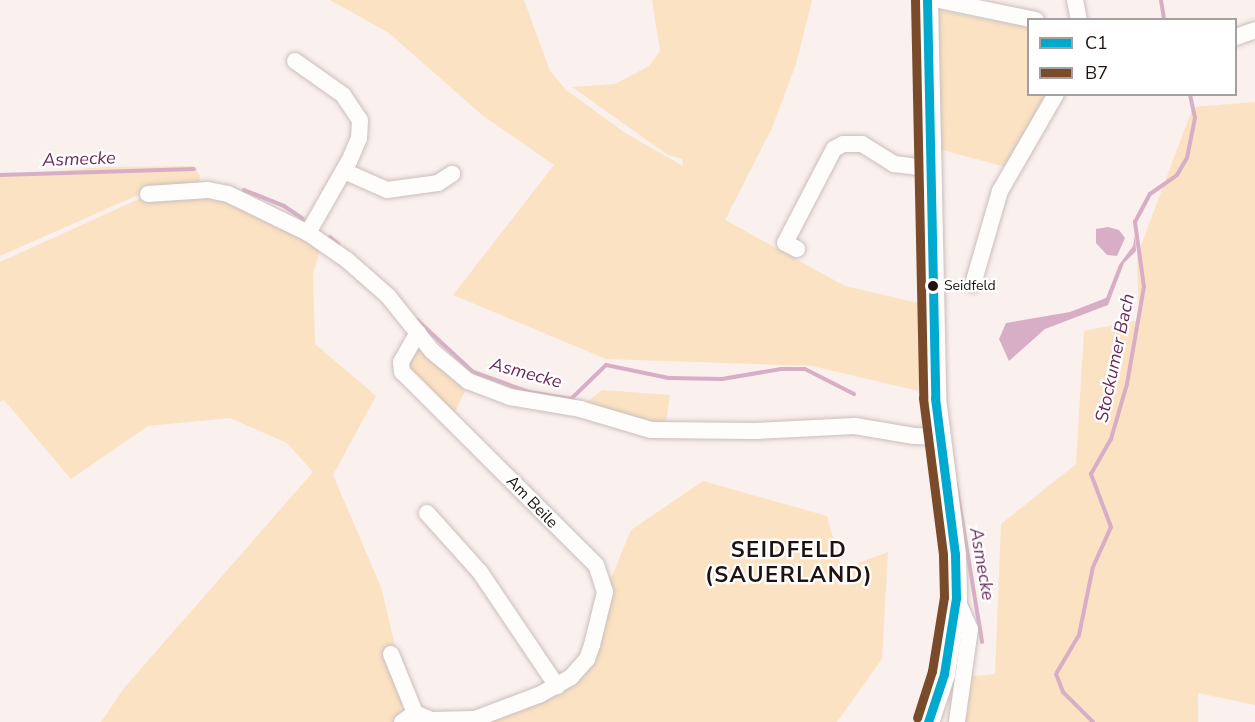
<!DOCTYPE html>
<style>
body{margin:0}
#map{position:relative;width:1255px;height:722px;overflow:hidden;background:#faf0ee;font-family:"Nunito Sans",sans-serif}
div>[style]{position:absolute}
.green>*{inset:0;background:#fbe2c3}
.water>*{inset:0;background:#d8aec6}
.stream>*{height:4px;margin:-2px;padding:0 2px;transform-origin:2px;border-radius:2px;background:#d8aec6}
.roads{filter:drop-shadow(0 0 2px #cabebc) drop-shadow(0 0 2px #cabebc)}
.minor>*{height:16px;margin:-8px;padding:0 8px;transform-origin:8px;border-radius:8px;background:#fefdfc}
.major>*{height:21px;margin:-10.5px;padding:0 10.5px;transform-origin:10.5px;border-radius:10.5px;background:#fefdfc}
.bus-1>*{height:9px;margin:-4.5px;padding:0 4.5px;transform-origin:4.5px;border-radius:4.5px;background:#00a9ce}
.bus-2>*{height:9px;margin:-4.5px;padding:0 4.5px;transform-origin:4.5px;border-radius:4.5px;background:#7a4b2a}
.dots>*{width:16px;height:16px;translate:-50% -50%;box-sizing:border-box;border:3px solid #fff;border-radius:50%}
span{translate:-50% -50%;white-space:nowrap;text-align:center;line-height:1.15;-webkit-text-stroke:4.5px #fff;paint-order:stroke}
.bus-label{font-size:14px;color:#1f1210}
.left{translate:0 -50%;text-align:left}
.street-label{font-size:16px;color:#1f1210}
.water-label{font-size:18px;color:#6d2959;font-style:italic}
.district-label{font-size:22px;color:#1f1210;font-weight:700;letter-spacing:1.5px}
.legend{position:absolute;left:1027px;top:18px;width:210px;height:78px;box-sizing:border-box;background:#fff;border:2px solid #a5a09f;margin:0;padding:8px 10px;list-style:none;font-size:18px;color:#1f1210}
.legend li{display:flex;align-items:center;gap:12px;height:30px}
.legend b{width:30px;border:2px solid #a5a09f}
</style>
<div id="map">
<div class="green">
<div style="clip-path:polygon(330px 0,524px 0,550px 71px,566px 90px,627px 134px,683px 166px,682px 159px,668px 155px,572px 87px,615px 84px,649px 66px,660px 51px,652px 0,812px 0,796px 64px,772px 128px,725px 220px,845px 286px,918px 303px,923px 392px,812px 366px,606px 359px,453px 295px,554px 165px,482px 115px,389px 33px)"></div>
<div style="clip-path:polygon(939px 10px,1028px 27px,1028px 94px,1045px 95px,1009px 168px,939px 149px)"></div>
<div style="clip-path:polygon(1255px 102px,1255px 705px,1198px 693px,1198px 722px,960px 722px,968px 677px,995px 674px,1001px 524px,1076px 464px,1084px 331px,1139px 320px,1137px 256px,1193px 107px)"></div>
<div style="clip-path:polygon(194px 166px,200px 176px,198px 189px,147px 191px,0 256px,0 176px,104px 167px)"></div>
<div style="clip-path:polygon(209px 194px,322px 245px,313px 273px,315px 344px,376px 396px,333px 475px,381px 587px,408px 700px,399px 710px,416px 722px,101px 722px,124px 688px,313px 472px,287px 443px,230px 418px,148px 426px,71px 479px,4px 400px,0 402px,0 262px,148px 195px)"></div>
<div style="clip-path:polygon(416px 346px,466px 388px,454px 415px,423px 386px,406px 364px)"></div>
<div style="clip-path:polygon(602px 390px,670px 395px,666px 423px,610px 416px,586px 403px)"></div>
<div style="clip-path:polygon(703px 481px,827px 516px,842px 569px,888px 552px,882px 659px,837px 722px,474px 722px,567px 685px,631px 530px)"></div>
</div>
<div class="water">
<div style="clip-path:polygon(1108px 227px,1119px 230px,1125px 238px,1117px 256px,1107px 255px,1096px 243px,1096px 229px)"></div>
<div style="clip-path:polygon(1135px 235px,1136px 251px,1124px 263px,1108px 305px,1045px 329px,1009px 361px,999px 339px,1006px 323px,1070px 312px,1106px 298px,1119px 265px,1133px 246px)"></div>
</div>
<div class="stream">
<div style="left:1161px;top:0;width:20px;rotate:81deg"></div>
<div style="left:0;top:175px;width:194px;rotate:-1.8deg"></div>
<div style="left:244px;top:190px;width:43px;rotate:21.8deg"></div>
<div style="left:284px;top:206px;width:23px;rotate:34deg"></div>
<div style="left:330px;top:237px;width:11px;rotate:41deg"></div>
<div style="left:417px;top:320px;width:76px;rotate:42.9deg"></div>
<div style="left:473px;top:372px;width:59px;rotate:19.7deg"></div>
<div style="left:529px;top:392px;width:43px;rotate:9.5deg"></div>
<div style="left:571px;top:399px;width:49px;rotate:-44.2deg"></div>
<div style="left:606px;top:365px;width:64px;rotate:11.7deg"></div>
<div style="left:669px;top:378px;width:53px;rotate:1.1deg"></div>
<div style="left:722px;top:379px;width:60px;rotate:-9.6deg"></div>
<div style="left:781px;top:369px;width:24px"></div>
<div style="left:805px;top:369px;width:55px;rotate:27deg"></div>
<div style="left:956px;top:483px;width:161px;rotate:80.7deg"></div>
<div style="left:1093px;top:722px;width:42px;rotate:-135deg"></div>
<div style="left:1063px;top:692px;width:19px;rotate:-111deg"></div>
<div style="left:1056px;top:674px;width:45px;rotate:-59.5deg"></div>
<div style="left:1079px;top:635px;width:69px;rotate:-78.4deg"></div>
<div style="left:1093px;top:567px;width:44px;rotate:-65.8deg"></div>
<div style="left:1111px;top:527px;width:57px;rotate:-110.7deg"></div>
<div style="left:1091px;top:474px;width:40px;rotate:-60.3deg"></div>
<div style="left:1111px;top:439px;width:57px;rotate:-73.8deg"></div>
<div style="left:1127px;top:384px;width:98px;rotate:-80.1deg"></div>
<div style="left:1144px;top:287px;width:66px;rotate:-97.9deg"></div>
<div style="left:1135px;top:222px;width:32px;rotate:-62deg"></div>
<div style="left:1150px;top:194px;width:33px;rotate:-35deg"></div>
<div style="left:1177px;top:175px;width:20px;rotate:-60deg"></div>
<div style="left:1187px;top:158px;width:41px;rotate:-78.7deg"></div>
<div style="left:1195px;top:118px;width:25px;rotate:-102deg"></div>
</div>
<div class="roads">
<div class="minor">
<div style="left:939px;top:0;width:99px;rotate:11.7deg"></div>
<div style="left:1075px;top:0;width:20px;rotate:79deg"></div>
<div style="left:1236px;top:37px;width:20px;rotate:-20deg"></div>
<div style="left:295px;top:61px;width:59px;rotate:35.3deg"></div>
<div style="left:343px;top:95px;width:30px;rotate:56deg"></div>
<div style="left:360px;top:120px;width:18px;rotate:93deg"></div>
<div style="left:359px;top:138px;width:25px;rotate:113deg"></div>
<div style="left:349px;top:161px;width:83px;rotate:119.7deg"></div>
<div style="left:344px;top:171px;width:47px;rotate:23.8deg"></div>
<div style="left:387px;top:190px;width:51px;rotate:-7.8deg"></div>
<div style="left:438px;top:183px;width:17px;rotate:-33deg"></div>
<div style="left:148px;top:194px;width:60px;rotate:-3.8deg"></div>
<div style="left:208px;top:190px;width:20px;rotate:11deg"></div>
<div style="left:228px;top:194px;width:89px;rotate:26deg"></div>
<div style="left:308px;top:233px;width:47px;rotate:34.7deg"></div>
<div style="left:347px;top:260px;width:55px;rotate:41.3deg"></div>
<div style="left:388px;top:296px;width:70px;rotate:51.3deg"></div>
<div style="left:432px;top:351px;width:47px;rotate:39.8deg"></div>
<div style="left:468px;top:381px;width:45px;rotate:20.9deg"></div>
<div style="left:510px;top:397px;width:71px;rotate:9.7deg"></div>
<div style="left:580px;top:409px;width:74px;rotate:16.5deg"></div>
<div style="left:651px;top:430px;width:104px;rotate:0.6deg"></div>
<div style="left:755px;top:431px;width:100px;rotate:-2.9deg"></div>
<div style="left:855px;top:426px;width:60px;rotate:9.6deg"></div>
<div style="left:914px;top:436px;width:26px;rotate:2deg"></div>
<div style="left:797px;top:249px;width:13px;rotate:-153deg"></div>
<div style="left:785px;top:243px;width:106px;rotate:-62.5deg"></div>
<div style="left:834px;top:149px;width:10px;rotate:-29deg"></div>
<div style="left:843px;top:144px;width:19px"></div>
<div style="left:862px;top:144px;width:38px;rotate:32deg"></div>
<div style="left:894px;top:164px;width:34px;rotate:7deg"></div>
<div style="left:973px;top:284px;width:97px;rotate:-73.8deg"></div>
<div style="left:1000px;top:191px;width:112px;rotate:-60deg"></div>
<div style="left:427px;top:513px;width:79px;rotate:48.1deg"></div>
<div style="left:480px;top:572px;width:138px;rotate:56deg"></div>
<div style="left:956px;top:598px;width:34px;rotate:66deg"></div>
<div style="left:970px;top:629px;width:94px;rotate:98deg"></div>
<div style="left:391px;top:654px;width:64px;rotate:67.9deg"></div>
<div style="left:402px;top:722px;width:16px;rotate:-35deg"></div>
<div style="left:415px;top:713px;width:17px;rotate:24deg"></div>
<div style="left:431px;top:720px;width:44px;rotate:-1.3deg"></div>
<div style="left:475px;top:719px;width:68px;rotate:-20.6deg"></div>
<div style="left:539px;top:695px;width:37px;rotate:-29deg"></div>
<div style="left:571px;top:677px;width:24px;rotate:-48deg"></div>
<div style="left:587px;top:659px;width:15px;rotate:-70deg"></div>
<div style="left:592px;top:645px;width:55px;rotate:-76.2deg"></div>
<div style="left:605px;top:592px;width:28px;rotate:-108deg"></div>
<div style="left:596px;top:565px;width:274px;rotate:-135.1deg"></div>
<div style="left:402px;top:372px;width:10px;rotate:-96deg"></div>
<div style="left:401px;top:362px;width:34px;rotate:-60deg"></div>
</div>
<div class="major">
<div style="left:927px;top:0;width:398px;rotate:88.8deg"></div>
<div style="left:935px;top:398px;width:157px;rotate:82.7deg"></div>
<div style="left:955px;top:554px;width:44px;rotate:88.7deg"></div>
<div style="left:956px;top:598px;width:77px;rotate:99deg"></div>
<div style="left:944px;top:674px;width:51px;rotate:108.4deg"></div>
</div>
</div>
<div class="bus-1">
<div style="left:927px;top:0;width:398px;rotate:88.8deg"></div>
<div style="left:935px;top:398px;width:157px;rotate:82.7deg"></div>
<div style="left:955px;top:554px;width:44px;rotate:88.7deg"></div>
<div style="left:956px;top:598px;width:77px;rotate:99deg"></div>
<div style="left:944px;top:674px;width:51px;rotate:108.4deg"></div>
</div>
<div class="bus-2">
<div style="left:915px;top:0;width:398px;rotate:88.8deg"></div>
<div style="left:923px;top:398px;width:158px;rotate:82.7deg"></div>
<div style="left:943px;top:555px;width:42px;rotate:88.6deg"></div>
<div style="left:944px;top:597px;width:75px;rotate:99.2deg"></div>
<div style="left:932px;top:671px;width:49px;rotate:107.7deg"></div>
</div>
<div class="dots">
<div style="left:933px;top:286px;background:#1f1210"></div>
</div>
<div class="bus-label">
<span class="left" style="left:944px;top:286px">Seidfeld</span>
</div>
<div class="street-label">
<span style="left:532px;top:502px;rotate:46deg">Am Beile</span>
</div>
<div class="water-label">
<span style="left:79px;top:159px;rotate:-2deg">Asmecke</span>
<span style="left:1115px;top:358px;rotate:-78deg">Stockumer Bach</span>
<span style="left:526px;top:373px;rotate:15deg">Asmecke</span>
<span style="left:982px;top:564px;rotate:80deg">Asmecke</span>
</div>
<div class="district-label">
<span style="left:789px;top:563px">SEIDFELD<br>(SAUERLAND)</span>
</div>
<ul class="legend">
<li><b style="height:8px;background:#00a9ce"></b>C1</li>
<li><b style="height:8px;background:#7a4b2a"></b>B7</li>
</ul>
</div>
